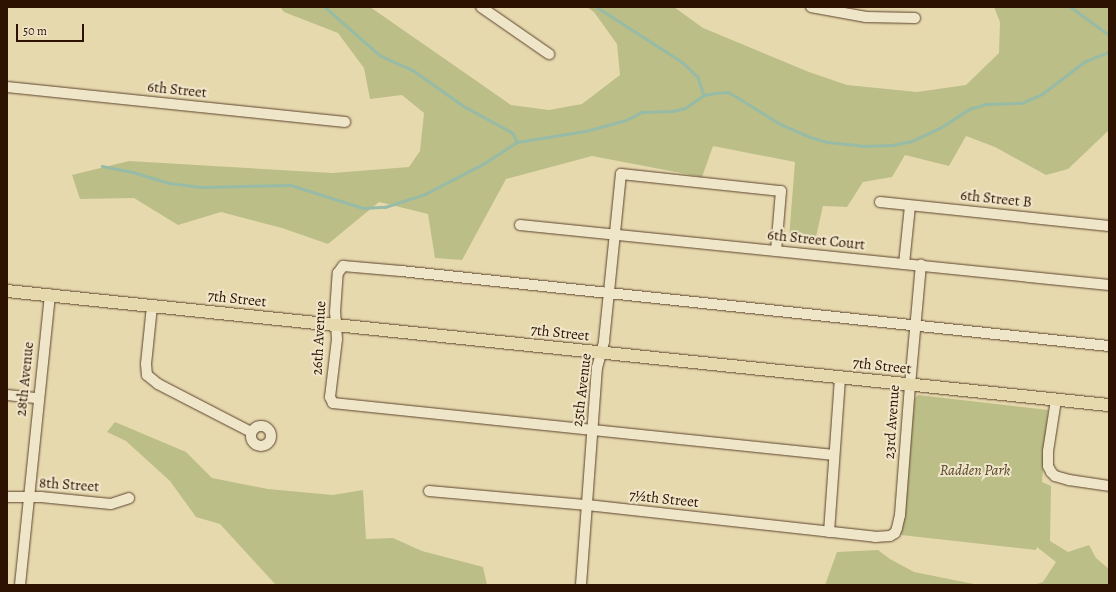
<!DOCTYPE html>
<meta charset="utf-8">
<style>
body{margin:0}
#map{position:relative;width:1116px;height:592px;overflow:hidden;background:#e7d9ae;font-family:Alegreya,serif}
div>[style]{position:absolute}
.green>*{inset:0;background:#bbbe86}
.stream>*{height:2.5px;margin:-1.25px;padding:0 1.25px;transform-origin:1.25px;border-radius:1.25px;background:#97bba6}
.roads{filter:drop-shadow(0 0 1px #5c432c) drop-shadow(0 0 1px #5c432c)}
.minor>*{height:10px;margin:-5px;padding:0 5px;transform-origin:5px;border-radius:5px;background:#efe6ca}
.minor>.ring{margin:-5px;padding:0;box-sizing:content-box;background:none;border:10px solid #efe6ca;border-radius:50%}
.major>*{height:12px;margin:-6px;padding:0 6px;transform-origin:6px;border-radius:6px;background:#e7d9ae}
span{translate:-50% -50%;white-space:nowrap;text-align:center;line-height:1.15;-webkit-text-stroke:4px #efe6ca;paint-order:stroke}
.street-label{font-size:15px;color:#2d1101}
.park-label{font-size:15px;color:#584529;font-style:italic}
.frame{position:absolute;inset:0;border:8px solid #2d1101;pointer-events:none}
.scale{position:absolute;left:16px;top:24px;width:68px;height:18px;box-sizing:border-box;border:2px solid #2d1101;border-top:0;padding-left:5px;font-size:12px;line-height:14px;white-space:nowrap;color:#2d1101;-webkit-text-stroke:3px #efe6ca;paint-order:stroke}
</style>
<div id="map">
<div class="green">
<div style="clip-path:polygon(280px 7px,370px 7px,511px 105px,549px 110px,582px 104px,620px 75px,617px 44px,594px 12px,587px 7px,674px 7px,703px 28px,809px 72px,847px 85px,917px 92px,966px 85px,999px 53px,1000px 22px,994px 7px,1109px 7px,1109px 130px,1068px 169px,1046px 175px,995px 147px,966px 136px,949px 166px,905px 155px,892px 177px,863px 182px,847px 207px,823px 206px,815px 241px,789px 238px,795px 162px,713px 146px,702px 177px,592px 156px,506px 179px,462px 260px,435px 258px,428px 214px,379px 202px,328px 244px,282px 228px,221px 212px,178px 225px,134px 198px,80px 199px,72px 175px,129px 161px,332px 173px,409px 167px,420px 151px,424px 113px,402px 95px,370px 99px,364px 68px,338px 33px,284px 12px)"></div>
<div style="clip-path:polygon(918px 395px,1048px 410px,1042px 482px,1051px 486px,1050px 541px,1068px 552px,1089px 545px,1096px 558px,1109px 569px,1109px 585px,1034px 585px,1043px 582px,1056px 562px,1037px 547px,1036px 550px,901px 535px,915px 398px)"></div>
<div style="clip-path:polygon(115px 422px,186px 452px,212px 478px,268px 489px,333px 495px,363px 490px,366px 539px,393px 538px,422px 551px,483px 567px,487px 585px,276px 585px,220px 524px,196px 517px,170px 481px,126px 441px,107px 432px)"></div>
<div style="clip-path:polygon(878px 550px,890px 559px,914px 572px,979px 585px,825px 585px,837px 552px)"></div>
</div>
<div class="stream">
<div style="left:325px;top:7px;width:74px;rotate:41.2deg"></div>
<div style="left:381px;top:56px;width:35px;rotate:24deg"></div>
<div style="left:413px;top:70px;width:60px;rotate:35.5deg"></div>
<div style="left:462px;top:105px;width:58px;rotate:28.8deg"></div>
<div style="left:513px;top:133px;width:10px;rotate:66deg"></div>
<div style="left:597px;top:7px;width:101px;rotate:32.9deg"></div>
<div style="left:682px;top:62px;width:22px;rotate:43deg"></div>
<div style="left:698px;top:77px;width:19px;rotate:72deg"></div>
<div style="left:1071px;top:7px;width:47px;rotate:36.4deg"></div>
<div style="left:102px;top:166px;width:32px;rotate:11deg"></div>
<div style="left:133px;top:172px;width:38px;rotate:17deg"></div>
<div style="left:169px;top:183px;width:34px;rotate:7deg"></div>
<div style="left:203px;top:187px;width:88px;rotate:-1.3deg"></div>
<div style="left:291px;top:185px;width:76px;rotate:17.7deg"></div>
<div style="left:363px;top:208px;width:22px;rotate:-3deg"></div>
<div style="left:385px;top:207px;width:42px;rotate:-18deg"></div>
<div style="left:425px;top:194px;width:65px;rotate:-27.3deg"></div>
<div style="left:483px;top:164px;width:40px;rotate:-32.9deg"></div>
<div style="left:517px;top:142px;width:70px;rotate:-9.1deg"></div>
<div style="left:586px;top:131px;width:41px;rotate:-15.4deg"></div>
<div style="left:626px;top:120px;width:18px;rotate:-27deg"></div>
<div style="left:642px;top:112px;width:31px;rotate:-2deg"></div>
<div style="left:673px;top:111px;width:12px;rotate:-14deg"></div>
<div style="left:685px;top:108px;width:23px;rotate:-34deg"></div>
<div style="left:704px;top:95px;width:11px;rotate:-10deg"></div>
<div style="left:715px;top:93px;width:13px;rotate:-4deg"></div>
<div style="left:728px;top:92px;width:10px;rotate:29deg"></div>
<div style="left:737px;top:97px;width:53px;rotate:31.9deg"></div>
<div style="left:782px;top:125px;width:30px;rotate:23deg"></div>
<div style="left:810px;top:137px;width:19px;rotate:16deg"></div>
<div style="left:828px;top:142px;width:37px;rotate:6deg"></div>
<div style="left:865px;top:146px;width:27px;rotate:-2deg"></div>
<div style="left:892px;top:145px;width:20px;rotate:-11deg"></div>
<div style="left:912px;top:141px;width:31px;rotate:-25deg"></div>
<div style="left:940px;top:128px;width:35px;rotate:-33deg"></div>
<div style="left:969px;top:109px;width:18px;rotate:-16deg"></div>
<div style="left:986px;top:104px;width:36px;rotate:-2deg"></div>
<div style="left:1022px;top:103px;width:22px;rotate:-24deg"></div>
<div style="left:1042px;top:94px;width:53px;rotate:-37.3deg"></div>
<div style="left:1084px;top:62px;width:27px;rotate:-22deg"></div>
</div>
<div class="roads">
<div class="minor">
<div style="left:481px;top:7px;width:83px;rotate:34.7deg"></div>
<div style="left:811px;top:7px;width:56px;rotate:10.3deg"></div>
<div style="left:866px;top:17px;width:49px;rotate:1.2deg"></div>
<div style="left:7px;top:87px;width:340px;rotate:5.9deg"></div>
<div style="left:880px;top:202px;width:230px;rotate:6deg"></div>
<div style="left:520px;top:225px;width:592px;rotate:5.82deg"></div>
<div style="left:904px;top:264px;width:58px;rotate:-84.1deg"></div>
<div style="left:152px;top:306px;width:58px;rotate:95.9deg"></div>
<div style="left:146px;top:364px;width:11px;rotate:85deg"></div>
<div style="left:147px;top:375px;width:14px;rotate:39deg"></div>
<div style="left:158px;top:384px;width:105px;rotate:27.3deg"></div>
<div style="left:7px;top:395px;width:31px;rotate:6deg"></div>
<div style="left:1056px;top:400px;width:52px;rotate:98.9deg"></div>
<div style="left:1048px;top:451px;width:15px;rotate:90deg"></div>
<div style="left:1048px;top:466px;width:7px;rotate:63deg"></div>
<div style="left:1051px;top:472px;width:6px;rotate:45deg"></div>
<div style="left:1055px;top:476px;width:15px;rotate:16deg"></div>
<div style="left:1069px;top:480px;width:40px;rotate:8.5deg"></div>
<div class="ring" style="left:251px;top:426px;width:10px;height:10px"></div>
<div style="left:834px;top:455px;width:504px;rotate:-174.07deg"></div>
<div style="left:333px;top:403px;width:7px;rotate:-117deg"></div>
<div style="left:330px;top:397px;width:58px;rotate:-83.1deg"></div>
<div style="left:337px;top:339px;width:27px;rotate:-94deg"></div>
<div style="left:335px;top:312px;width:39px;rotate:-86deg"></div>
<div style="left:338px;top:273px;width:9px;rotate:-54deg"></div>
<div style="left:343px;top:266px;width:58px;rotate:4.9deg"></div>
<div style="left:401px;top:271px;width:712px;rotate:6.05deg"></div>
<div style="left:429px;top:491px;width:159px;rotate:5.1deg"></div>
<div style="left:587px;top:505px;width:290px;rotate:6.3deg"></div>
<div style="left:875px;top:537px;width:15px;rotate:-4deg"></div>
<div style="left:890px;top:536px;width:6px;rotate:-31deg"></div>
<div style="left:895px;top:533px;width:5px;rotate:-68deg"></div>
<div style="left:897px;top:528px;width:13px;rotate:-77deg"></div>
<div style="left:900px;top:515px;width:130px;rotate:-85.6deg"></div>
<div style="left:910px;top:385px;width:121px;rotate:-84.8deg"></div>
<div style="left:7px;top:497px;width:34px"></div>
<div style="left:41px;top:497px;width:70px;rotate:5.7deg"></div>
<div style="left:111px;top:504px;width:19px;rotate:-18deg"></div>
<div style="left:829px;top:532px;width:155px;rotate:-85.9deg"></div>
<div style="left:20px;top:585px;width:292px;rotate:-84.1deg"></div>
<div style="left:581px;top:585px;width:218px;rotate:-85.8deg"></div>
<div style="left:597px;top:368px;width:28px;rotate:-75deg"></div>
<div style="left:604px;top:341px;width:168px;rotate:-84.2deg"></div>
<div style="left:621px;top:174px;width:161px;rotate:6.1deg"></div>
<div style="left:781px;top:191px;width:60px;rotate:94.8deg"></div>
</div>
<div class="major">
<div style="left:7px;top:291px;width:1108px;rotate:5.91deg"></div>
</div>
</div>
<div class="street-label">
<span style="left:177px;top:90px;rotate:6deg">6th Street</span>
<span style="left:996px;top:199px;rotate:6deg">6th Street B</span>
<span style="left:816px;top:240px;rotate:6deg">6th Street Court</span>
<span style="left:237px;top:299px;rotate:6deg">7th Street</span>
<span style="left:560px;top:333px;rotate:6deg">7th Street</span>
<span style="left:319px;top:338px;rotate:-87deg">26th Avenue</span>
<span style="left:882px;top:366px;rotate:6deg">7th Street</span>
<span style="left:25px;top:379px;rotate:-84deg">28th Avenue</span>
<span style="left:582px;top:390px;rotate:-83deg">25th Avenue</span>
<span style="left:892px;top:422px;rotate:-86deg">23rd Avenue</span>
<span style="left:69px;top:485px;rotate:4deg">8th Street</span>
<span style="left:664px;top:499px;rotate:6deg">7½th Street</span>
</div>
<div class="park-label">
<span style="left:975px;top:471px">Radden Park</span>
</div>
<div class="frame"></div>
<div class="scale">50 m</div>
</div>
